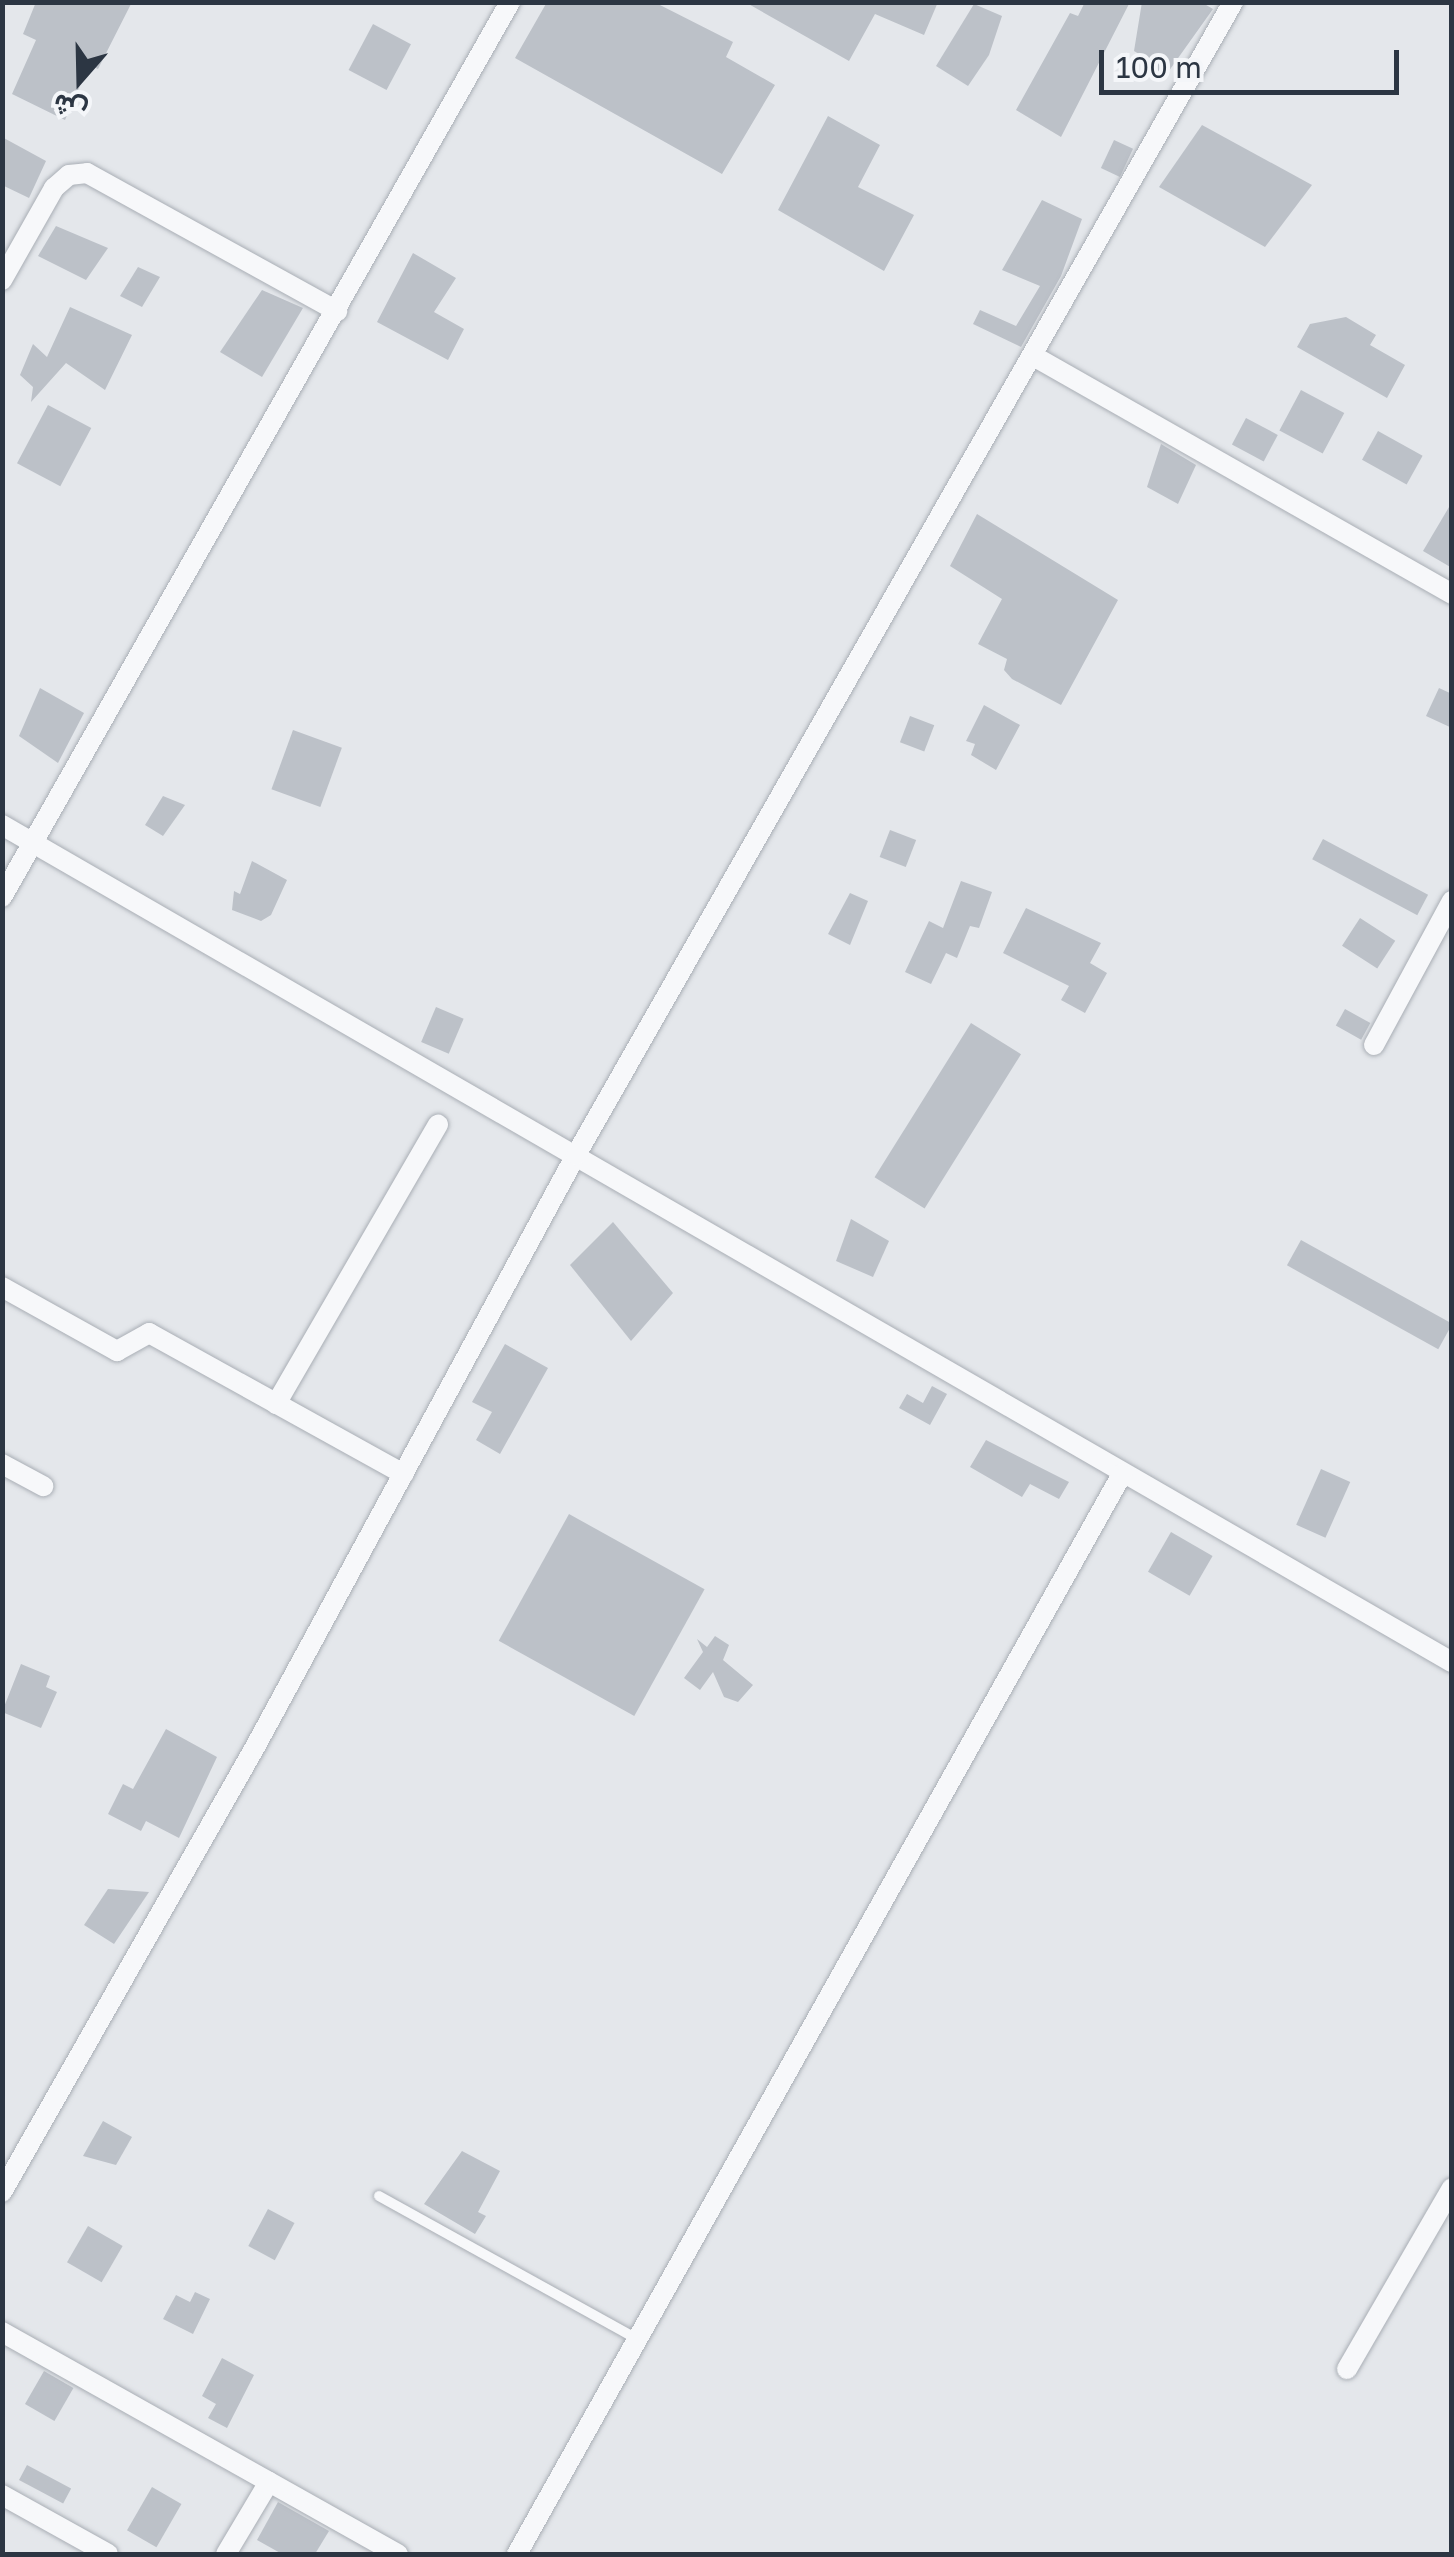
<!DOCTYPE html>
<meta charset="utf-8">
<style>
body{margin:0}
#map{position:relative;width:1454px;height:2557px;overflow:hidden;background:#e4e7eb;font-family:"Golos Text",Vazirmatn,sans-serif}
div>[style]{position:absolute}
.building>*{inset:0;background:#bcc1c8;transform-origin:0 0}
.roads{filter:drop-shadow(0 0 2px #a9aeb5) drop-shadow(0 0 2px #a9aeb5)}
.service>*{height:10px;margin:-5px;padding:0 5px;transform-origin:5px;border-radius:5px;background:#f7f8fa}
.minor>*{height:20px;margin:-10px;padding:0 10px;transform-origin:10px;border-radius:10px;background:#f7f8fa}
span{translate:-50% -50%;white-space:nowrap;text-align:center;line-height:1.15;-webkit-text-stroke:9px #f4f6f9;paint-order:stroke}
.frame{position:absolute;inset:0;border:5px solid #2c3643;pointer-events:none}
.north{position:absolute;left:30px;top:30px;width:100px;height:100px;-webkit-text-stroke:8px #f4f6f9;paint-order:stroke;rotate:200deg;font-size:28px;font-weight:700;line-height:40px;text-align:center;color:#2c3643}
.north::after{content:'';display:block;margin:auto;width:35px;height:45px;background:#2c3643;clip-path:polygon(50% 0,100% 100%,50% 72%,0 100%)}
.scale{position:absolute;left:1099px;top:50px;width:300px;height:45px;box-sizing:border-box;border:5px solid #2c3643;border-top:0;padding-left:12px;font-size:30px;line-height:35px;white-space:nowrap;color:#2c3643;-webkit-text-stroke:8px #f4f6f9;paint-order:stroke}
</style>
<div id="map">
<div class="building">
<div style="clip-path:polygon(36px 2px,132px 2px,98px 69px,89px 65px,65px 120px,12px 94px,36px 40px,23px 34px)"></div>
<div style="clip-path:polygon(547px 2px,654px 2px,733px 42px,726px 57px,775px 85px,722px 174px,515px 58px)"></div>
<div style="clip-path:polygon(745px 2px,938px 2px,924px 35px,875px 14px,849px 61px)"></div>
<div style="clip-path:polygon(1085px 2px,1130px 2px,1061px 137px,1016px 110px,1070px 13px,1078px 16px)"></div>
<div style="clip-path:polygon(1142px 2px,1201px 2px,1213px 9px,1166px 75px,1141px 64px,1144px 57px,1134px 51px)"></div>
<div style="clip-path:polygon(974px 4px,1002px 16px,989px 55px,968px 86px,936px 66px)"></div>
<div style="left:373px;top:24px;width:43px;height:52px;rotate:28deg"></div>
<div style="clip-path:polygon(828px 116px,880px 145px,858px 187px,914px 215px,884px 271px,778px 210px)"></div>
<div style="clip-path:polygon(1202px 125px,1312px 185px,1265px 247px,1159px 187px)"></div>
<div style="clip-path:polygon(2px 137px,46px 161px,29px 198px,2px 185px)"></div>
<div style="left:1114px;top:140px;width:21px;height:31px;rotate:25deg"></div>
<div style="clip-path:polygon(1042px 200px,1082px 219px,1061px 276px,1021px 347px,973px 324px,980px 310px,1016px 326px,1040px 286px,1002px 270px)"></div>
<div style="clip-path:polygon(56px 226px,108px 248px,86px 280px,38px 256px)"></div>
<div style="clip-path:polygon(413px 253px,456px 278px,434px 312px,464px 329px,448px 360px,377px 322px)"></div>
<div style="clip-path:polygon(138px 267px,160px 277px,142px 307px,120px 296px)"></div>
<div style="clip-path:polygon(262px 290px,303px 308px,262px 377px,220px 352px)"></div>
<div style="clip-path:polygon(70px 307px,132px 335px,105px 390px,66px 363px,31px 402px,33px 387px,20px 375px,33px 344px,47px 357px)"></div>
<div style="clip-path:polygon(1346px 317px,1376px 335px,1370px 345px,1405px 365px,1387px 398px,1297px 347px,1310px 324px)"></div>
<div style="left:1301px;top:390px;width:49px;height:46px;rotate:28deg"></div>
<div style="left:48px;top:405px;width:49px;height:66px;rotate:28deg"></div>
<div style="left:1246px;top:418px;width:36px;height:30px;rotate:28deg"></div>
<div style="left:1378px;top:431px;width:51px;height:33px;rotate:29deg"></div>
<div style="clip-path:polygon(1161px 444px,1196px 465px,1178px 504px,1147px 487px)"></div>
<div style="clip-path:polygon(1452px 502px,1452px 568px,1423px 551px)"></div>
<div style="clip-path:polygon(977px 514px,1118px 600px,1061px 705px,1012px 679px,1004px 670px,1007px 659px,978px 644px,1002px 599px,950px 566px)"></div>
<div style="clip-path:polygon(40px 688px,84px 713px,58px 763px,19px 736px)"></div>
<div style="clip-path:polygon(1439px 688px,1452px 694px,1452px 728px,1426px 716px)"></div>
<div style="clip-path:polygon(984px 705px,1020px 725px,996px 770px,971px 755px,975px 744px,966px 741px)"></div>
<div style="left:910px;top:716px;width:26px;height:28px;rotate:21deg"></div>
<div style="left:293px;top:730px;width:52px;height:63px;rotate:20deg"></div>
<div style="clip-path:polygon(163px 796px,185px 805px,163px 836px,145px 825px)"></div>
<div style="left:890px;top:830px;width:28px;height:29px;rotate:21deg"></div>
<div style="left:1323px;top:839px;width:119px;height:23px;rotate:28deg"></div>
<div style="clip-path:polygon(252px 861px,287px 880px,271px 915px,261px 921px,232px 910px,234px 891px,240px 894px)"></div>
<div style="clip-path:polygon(961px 881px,992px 892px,979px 928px,970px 926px,957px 958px,946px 953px,931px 984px,905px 972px,929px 921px,943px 928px)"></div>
<div style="clip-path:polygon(850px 893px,868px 901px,850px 945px,828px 934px)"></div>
<div style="clip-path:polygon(1026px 908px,1101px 943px,1090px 963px,1107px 973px,1085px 1013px,1061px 1000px,1069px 986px,1003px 953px)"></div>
<div style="left:1360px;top:918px;width:42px;height:33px;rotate:33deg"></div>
<div style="left:436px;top:1007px;width:30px;height:38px;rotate:23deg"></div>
<div style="left:1345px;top:1009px;width:29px;height:19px;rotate:29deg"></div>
<div style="left:971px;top:1023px;width:59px;height:182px;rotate:32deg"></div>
<div style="clip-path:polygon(851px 1219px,889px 1241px,873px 1277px,836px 1261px)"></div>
<div style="clip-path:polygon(613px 1222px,673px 1293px,631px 1341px,570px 1265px)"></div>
<div style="left:1301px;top:1240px;width:173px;height:29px;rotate:29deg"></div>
<div style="clip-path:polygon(505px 1344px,548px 1368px,500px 1454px,476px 1440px,492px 1412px,472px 1402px)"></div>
<div style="clip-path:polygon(932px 1386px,947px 1394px,930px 1425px,899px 1408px,907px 1394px,923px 1403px)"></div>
<div style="clip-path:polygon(986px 1440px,1069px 1482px,1059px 1499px,1030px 1484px,1022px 1497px,970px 1467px)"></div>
<div style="left:1321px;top:1469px;width:32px;height:61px;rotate:24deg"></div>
<div style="left:569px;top:1514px;width:155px;height:145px;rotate:29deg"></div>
<div style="left:1171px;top:1532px;width:48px;height:46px;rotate:30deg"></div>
<div style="clip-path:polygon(715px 1636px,729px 1645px,723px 1660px,753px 1685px,738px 1702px,724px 1697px,713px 1672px,700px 1690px,684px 1678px,703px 1652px,697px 1639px,707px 1647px)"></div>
<div style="clip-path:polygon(21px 1664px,50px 1676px,46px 1687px,57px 1692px,41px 1728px,2px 1712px)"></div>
<div style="clip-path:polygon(166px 1729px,217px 1757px,179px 1838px,146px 1821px,141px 1831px,108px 1814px,123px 1784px,133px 1789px)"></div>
<div style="clip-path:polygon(108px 1889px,149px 1892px,114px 1944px,84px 1925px)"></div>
<div style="clip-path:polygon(103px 2121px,132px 2137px,116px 2165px,83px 2156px)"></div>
<div style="clip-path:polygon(462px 2151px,500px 2171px,478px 2212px,486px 2216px,475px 2234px,424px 2204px)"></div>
<div style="left:268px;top:2209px;width:30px;height:42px;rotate:28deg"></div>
<div style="left:88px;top:2226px;width:40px;height:42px;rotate:30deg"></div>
<div style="clip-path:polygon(195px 2292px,210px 2299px,193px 2334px,163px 2319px,176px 2295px,190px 2302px)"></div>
<div style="clip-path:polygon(222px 2358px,254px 2375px,227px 2428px,208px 2418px,216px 2404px,202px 2396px)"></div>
<div style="left:44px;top:2371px;width:34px;height:38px;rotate:30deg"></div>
<div style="left:27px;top:2465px;width:50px;height:17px;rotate:28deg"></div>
<div style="left:152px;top:2487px;width:34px;height:50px;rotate:30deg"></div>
<div style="clip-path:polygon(278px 2502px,329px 2531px,315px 2554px,282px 2554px,257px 2540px)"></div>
</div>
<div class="roads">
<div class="service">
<div style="left:379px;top:2196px;width:295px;rotate:29deg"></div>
</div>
<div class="minor">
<div style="left:2px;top:280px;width:106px;rotate:-60.5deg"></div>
<div style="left:54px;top:188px;width:20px;rotate:-41deg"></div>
<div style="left:69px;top:175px;width:18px;rotate:-6deg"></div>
<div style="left:87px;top:173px;width:286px;rotate:28.9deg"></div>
<div style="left:1035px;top:357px;width:480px;rotate:29.6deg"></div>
<div style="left:2px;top:825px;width:1674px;rotate:30deg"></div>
<div style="left:2px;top:897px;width:1029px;rotate:-60.42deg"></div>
<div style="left:1374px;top:1045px;width:164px;rotate:-61.6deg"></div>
<div style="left:2px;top:1287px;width:132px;rotate:29.1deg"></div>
<div style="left:117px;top:1351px;width:37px;rotate:-29deg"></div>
<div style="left:149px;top:1333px;width:291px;rotate:29deg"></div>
<div style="left:276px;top:1404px;width:323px;rotate:-59.9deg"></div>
<div style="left:2px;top:1464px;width:47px;rotate:28.2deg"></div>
<div style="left:2px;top:2192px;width:510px;rotate:-60.37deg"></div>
<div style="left:254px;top:1749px;width:676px;rotate:-61.54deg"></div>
<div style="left:576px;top:1155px;width:1327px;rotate:-60.32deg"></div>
<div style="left:2px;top:2332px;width:454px;rotate:29.3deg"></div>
<div style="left:1347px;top:2369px;width:209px;rotate:-59.9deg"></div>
<div style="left:2px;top:2495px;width:121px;rotate:29.1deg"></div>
<div style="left:226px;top:2554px;width:84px;rotate:-59.2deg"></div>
<div style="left:517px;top:2554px;width:1238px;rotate:-60.74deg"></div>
</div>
</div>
<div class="frame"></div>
<div class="north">ش</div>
<div class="scale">100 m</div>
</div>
